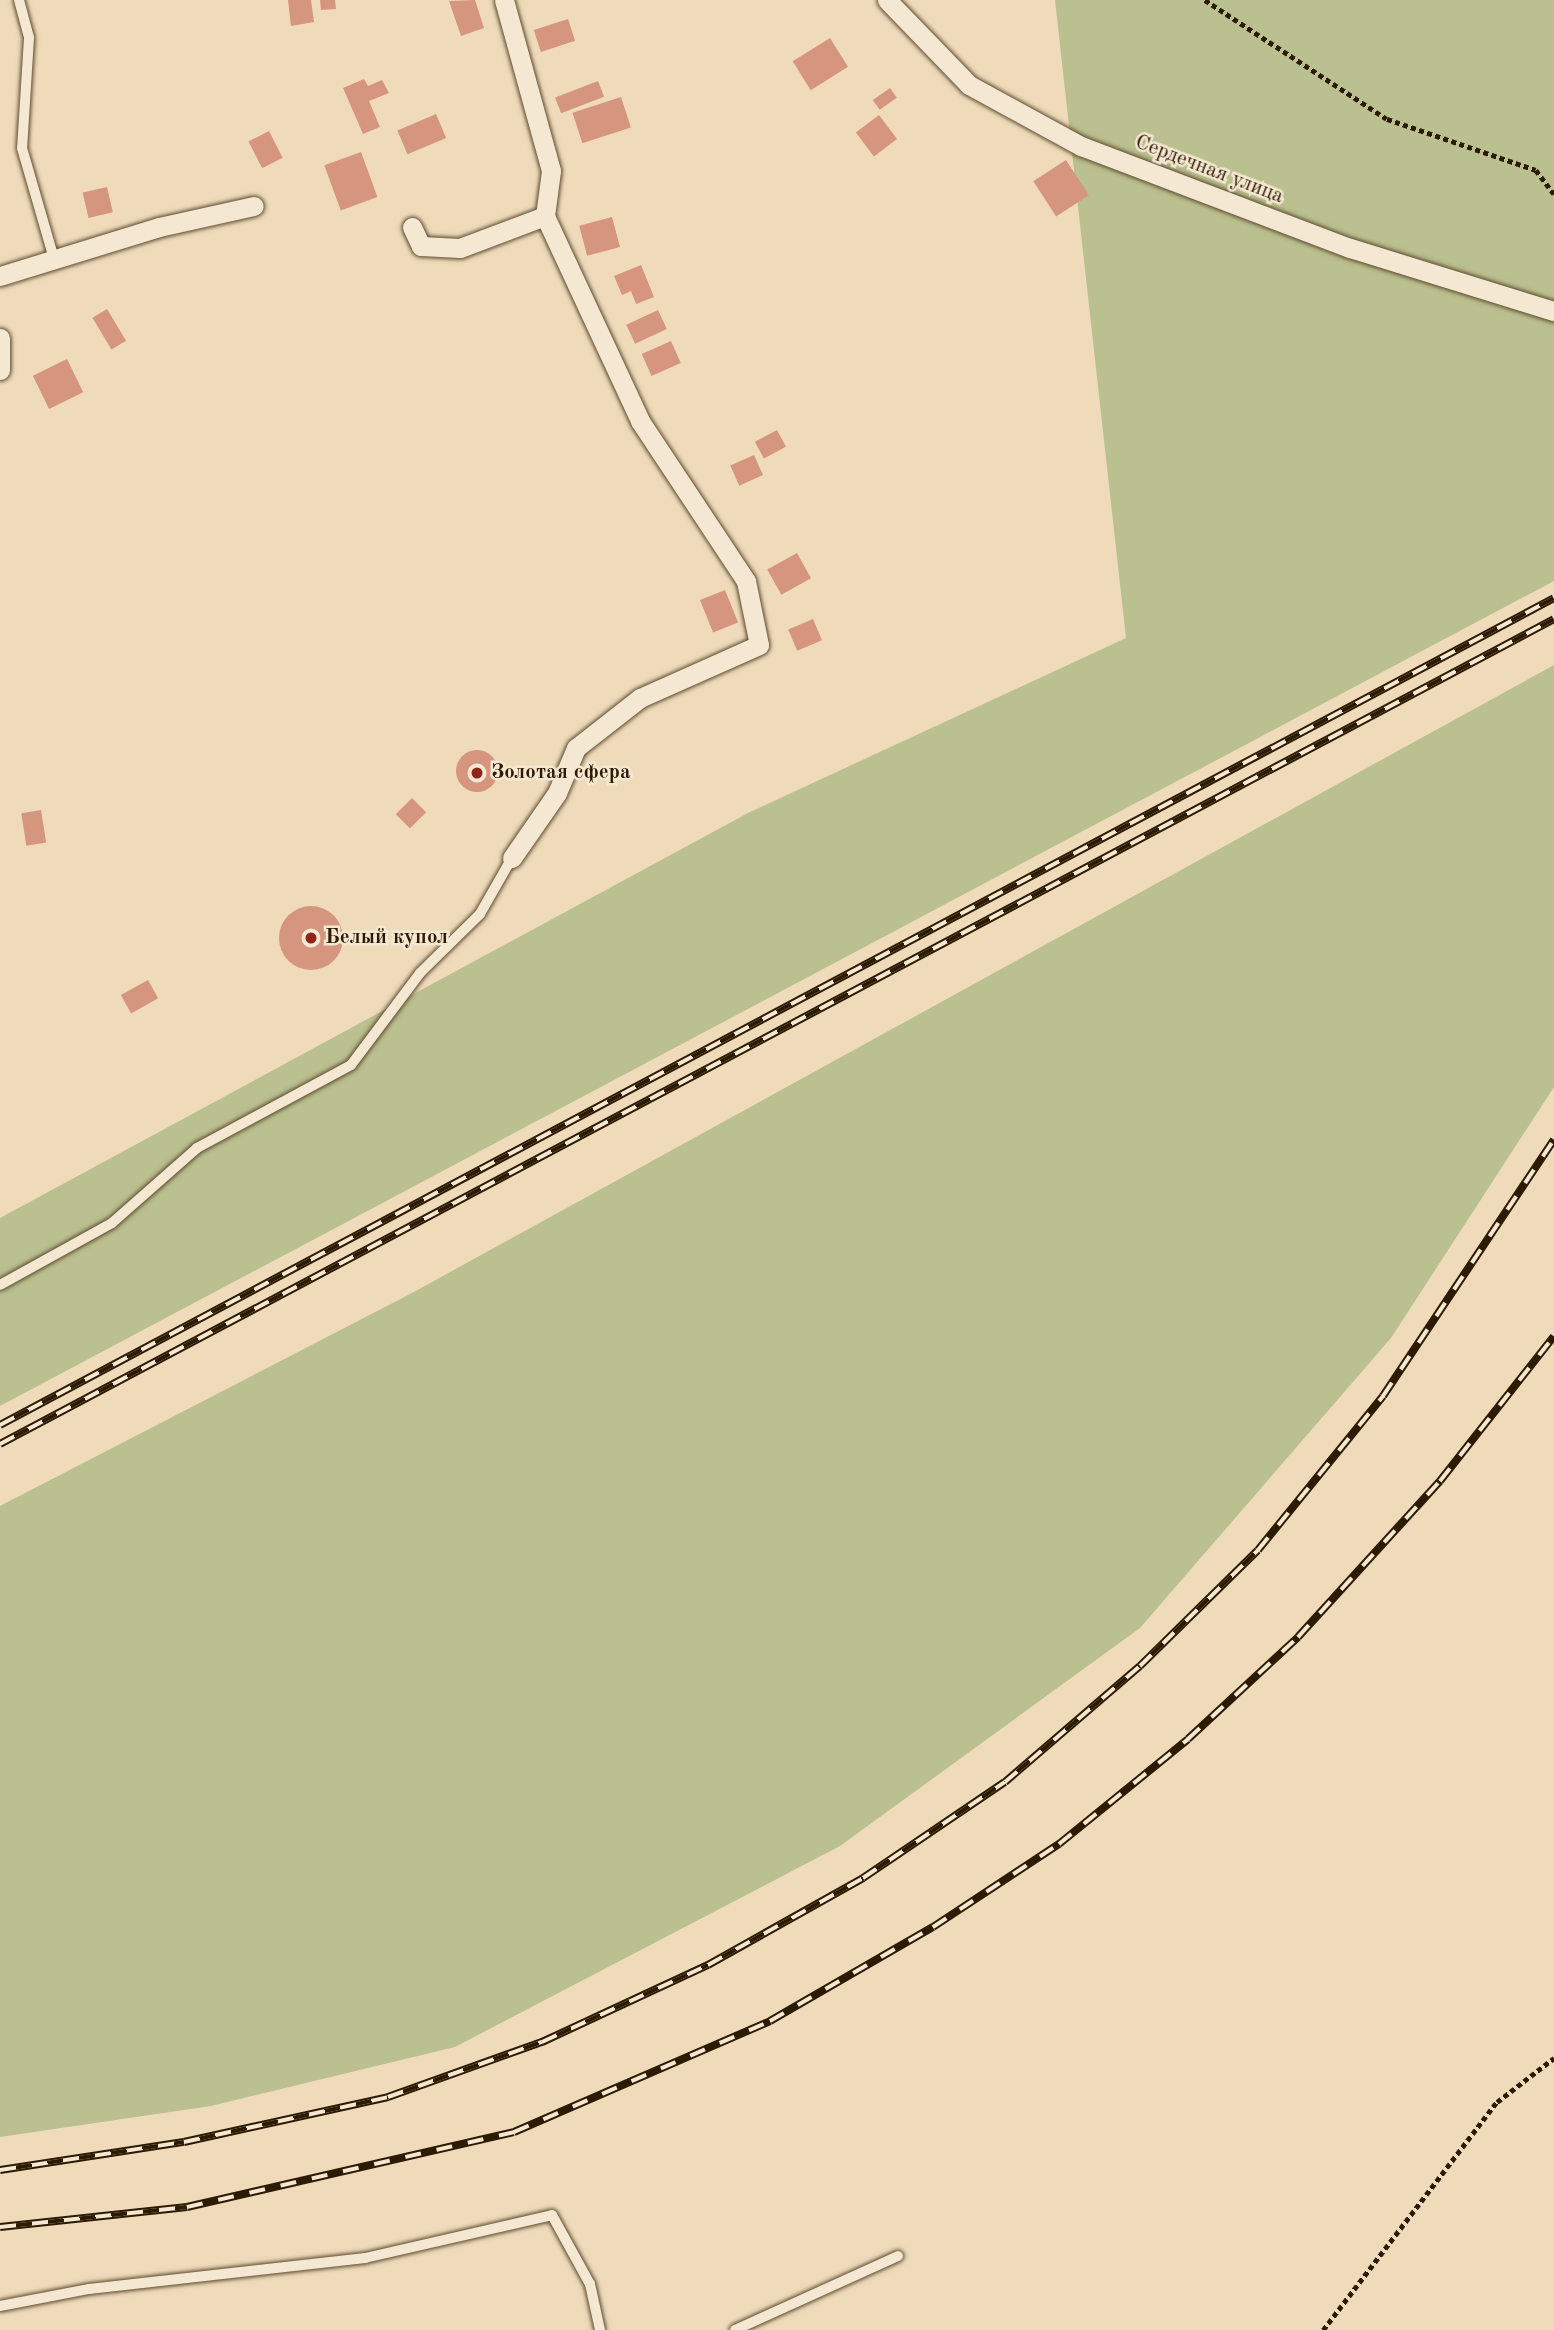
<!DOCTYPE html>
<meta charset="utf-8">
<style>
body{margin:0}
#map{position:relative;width:1554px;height:2330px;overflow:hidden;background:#efdbba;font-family:"Old Standard TT",serif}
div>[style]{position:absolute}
.green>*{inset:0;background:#bac08f}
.building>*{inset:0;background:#d6957f;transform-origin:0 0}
.round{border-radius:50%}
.path>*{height:4.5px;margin-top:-2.25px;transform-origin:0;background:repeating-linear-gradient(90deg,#2c1a01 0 5px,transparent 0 8.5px)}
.roads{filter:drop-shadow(0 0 2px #5d4a2f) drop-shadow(0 0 2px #5d4a2f)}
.service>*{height:10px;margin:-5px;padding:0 5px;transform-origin:5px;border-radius:5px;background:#f5e8d2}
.minor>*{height:19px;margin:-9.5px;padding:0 9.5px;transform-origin:9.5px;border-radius:9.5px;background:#f5e8d2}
.rail>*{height:8px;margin-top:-4px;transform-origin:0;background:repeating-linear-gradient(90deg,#f5e8d2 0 16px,#2c1a01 0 32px);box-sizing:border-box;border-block:2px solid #2c1a01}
.dots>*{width:19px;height:19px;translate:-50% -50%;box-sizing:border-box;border:4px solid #f5e8d2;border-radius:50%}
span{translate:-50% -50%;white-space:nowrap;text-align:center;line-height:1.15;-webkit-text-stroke:5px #f5e8d2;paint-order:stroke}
.street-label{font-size:21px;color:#2c1a01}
.poi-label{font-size:21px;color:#2c1a01;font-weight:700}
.left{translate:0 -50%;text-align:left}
</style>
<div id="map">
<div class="green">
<div style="clip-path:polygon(1055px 0,1554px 0,1554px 581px,0 1406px,0 1218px,748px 813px,1126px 638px)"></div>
<div style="clip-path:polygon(1554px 665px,1554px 1087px,1391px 1338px,1140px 1628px,840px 1846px,455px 2047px,211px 2106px,0 2137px,0 1506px,412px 1293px)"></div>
</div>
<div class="building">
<div style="clip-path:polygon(288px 0,311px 0,314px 22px,291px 26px)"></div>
<div style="clip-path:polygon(320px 0,335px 0,336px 9px,321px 10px)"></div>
<div style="clip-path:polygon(475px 0,484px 28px,461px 36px,449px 1px)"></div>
<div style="left:568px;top:19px;width:23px;height:36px;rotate:72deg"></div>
<div style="left:830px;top:38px;width:34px;height:44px;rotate:58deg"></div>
<div style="clip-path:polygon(364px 79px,368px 86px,382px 80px,389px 93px,369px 101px,380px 127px,363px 134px,343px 88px)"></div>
<div style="left:598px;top:81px;width:17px;height:46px;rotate:69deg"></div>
<div style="left:890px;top:88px;width:12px;height:21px;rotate:55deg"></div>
<div style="left:621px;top:97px;width:32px;height:51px;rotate:72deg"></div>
<div style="left:436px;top:114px;width:26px;height:42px;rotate:67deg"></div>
<div style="left:879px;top:115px;width:30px;height:29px;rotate:53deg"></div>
<div style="left:269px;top:131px;width:30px;height:23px;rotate:63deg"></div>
<div style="left:361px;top:152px;width:48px;height:39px;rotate:70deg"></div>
<div style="left:1066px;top:160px;width:42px;height:39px;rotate:57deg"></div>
<div style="left:107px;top:187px;width:26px;height:25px;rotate:77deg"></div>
<div style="left:612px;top:217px;width:31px;height:34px;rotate:75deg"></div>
<div style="clip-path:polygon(641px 265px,654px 297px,636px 304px,631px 291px,622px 295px,614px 276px)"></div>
<div style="left:107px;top:309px;width:37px;height:17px;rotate:59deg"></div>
<div style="left:658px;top:310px;width:21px;height:35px;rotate:65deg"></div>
<div style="left:671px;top:341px;width:24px;height:32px;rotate:66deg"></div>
<div style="left:67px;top:359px;width:37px;height:38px;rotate:64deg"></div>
<div style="left:777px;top:430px;width:19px;height:25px;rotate:62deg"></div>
<div style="left:754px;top:455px;width:22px;height:26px;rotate:66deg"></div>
<div style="left:797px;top:553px;width:29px;height:34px;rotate:61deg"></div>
<div style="left:725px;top:590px;width:35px;height:27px;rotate:68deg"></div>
<div style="left:813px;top:619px;width:23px;height:27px;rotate:67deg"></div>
<div class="round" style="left:456px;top:750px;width:42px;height:42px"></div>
<div style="left:412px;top:798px;width:20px;height:23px;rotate:45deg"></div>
<div style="left:41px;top:810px;width:33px;height:20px;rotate:81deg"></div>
<div class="round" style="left:279px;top:906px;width:64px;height:64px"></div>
<div style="left:148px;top:980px;width:21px;height:31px;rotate:61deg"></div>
</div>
<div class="path">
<div style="left:1205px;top:0;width:217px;rotate:33.2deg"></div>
<div style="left:1387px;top:119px;width:157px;rotate:18.9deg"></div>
<div style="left:1536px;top:170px;width:30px;rotate:53deg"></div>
<div style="left:1323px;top:2330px;width:287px;rotate:-52.7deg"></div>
<div style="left:1497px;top:2102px;width:72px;rotate:-37.7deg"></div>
</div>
<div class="roads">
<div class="service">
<div style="left:19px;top:0;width:39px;rotate:75deg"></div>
<div style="left:29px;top:38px;width:110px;rotate:93.6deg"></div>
<div style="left:22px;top:148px;width:116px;rotate:73.9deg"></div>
<div style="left:0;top:1285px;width:128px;rotate:-29deg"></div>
<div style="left:112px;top:1223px;width:113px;rotate:-41.4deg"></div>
<div style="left:197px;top:1148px;width:175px;rotate:-28.3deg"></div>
<div style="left:351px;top:1065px;width:115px;rotate:-53.1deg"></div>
<div style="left:420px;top:973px;width:84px;rotate:-44.5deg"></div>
<div style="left:480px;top:914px;width:64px;rotate:-60.3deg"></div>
<div style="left:0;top:2306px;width:91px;rotate:-10.8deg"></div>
<div style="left:89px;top:2289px;width:278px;rotate:-6.4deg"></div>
<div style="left:365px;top:2258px;width:192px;rotate:-12.9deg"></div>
<div style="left:552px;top:2215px;width:79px;rotate:61.2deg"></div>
<div style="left:590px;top:2284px;width:47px;rotate:77.7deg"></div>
<div style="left:735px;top:2330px;width:179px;rotate:-24.4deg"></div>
</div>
<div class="minor">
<div style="left:504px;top:0;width:177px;rotate:74.6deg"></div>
<div style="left:551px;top:171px;width:45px;rotate:97.6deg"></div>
<div style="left:545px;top:216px;width:226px;rotate:65.1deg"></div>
<div style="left:640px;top:421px;width:192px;rotate:56.5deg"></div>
<div style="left:746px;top:581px;width:65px;rotate:78.5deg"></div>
<div style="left:759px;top:645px;width:130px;rotate:156deg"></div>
<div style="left:640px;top:698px;width:81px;rotate:142deg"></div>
<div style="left:576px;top:748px;width:49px;rotate:112.9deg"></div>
<div style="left:557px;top:793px;width:79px;rotate:124.7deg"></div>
<div style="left:887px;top:0;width:118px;rotate:46deg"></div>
<div style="left:969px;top:85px;width:128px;rotate:28.6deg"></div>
<div style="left:1081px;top:146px;width:288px;rotate:20.8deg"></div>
<div style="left:1350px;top:248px;width:214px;rotate:17.2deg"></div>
<div style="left:412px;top:227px;width:21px;rotate:65deg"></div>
<div style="left:421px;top:246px;width:39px;rotate:3deg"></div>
<div style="left:460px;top:248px;width:91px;rotate:-20.6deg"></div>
<div style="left:0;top:276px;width:166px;rotate:-17.1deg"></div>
<div style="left:159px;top:227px;width:97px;rotate:-12.5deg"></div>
<div style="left:0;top:338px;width:32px;rotate:90deg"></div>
</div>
</div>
<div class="rail">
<div style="left:0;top:1425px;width:1760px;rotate:-28.02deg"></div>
<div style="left:0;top:1444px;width:1759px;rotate:-27.96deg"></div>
<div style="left:0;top:2170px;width:186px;rotate:-8.7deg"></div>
<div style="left:184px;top:2142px;width:209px;rotate:-12.4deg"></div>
<div style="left:388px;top:2097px;width:164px;rotate:-19.7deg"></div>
<div style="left:542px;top:2042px;width:183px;rotate:-24.9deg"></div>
<div style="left:708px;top:1965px;width:178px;rotate:-29.3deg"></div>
<div style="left:863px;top:1878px;width:171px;rotate:-34.1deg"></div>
<div style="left:1005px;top:1782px;width:178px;rotate:-40.7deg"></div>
<div style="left:1140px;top:1666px;width:165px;rotate:-44.5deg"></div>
<div style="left:1258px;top:1550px;width:198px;rotate:-50.9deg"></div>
<div style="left:1383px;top:1396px;width:308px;rotate:-56.3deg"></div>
<div style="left:0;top:2227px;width:188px;rotate:-6.1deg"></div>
<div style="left:187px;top:2207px;width:335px;rotate:-12.9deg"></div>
<div style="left:514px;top:2132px;width:279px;rotate:-23.4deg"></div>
<div style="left:770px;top:2021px;width:188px;rotate:-30deg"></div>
<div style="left:933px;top:1927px;width:151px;rotate:-33.4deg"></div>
<div style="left:1059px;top:1844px;width:166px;rotate:-39.1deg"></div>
<div style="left:1188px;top:1739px;width:150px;rotate:-42.8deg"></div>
<div style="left:1298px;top:1637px;width:211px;rotate:-47.7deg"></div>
<div style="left:1440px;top:1481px;width:184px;rotate:-51.8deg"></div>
</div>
<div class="dots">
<div style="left:477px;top:773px;background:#8f2418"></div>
<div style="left:311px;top:938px;background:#8f2418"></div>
</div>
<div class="street-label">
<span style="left:1209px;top:170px;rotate:21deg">Сердечная улица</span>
</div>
<div class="poi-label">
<span class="left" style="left:491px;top:773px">Золотая сфера</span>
<span class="left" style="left:325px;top:938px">Белый купол</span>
</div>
</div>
